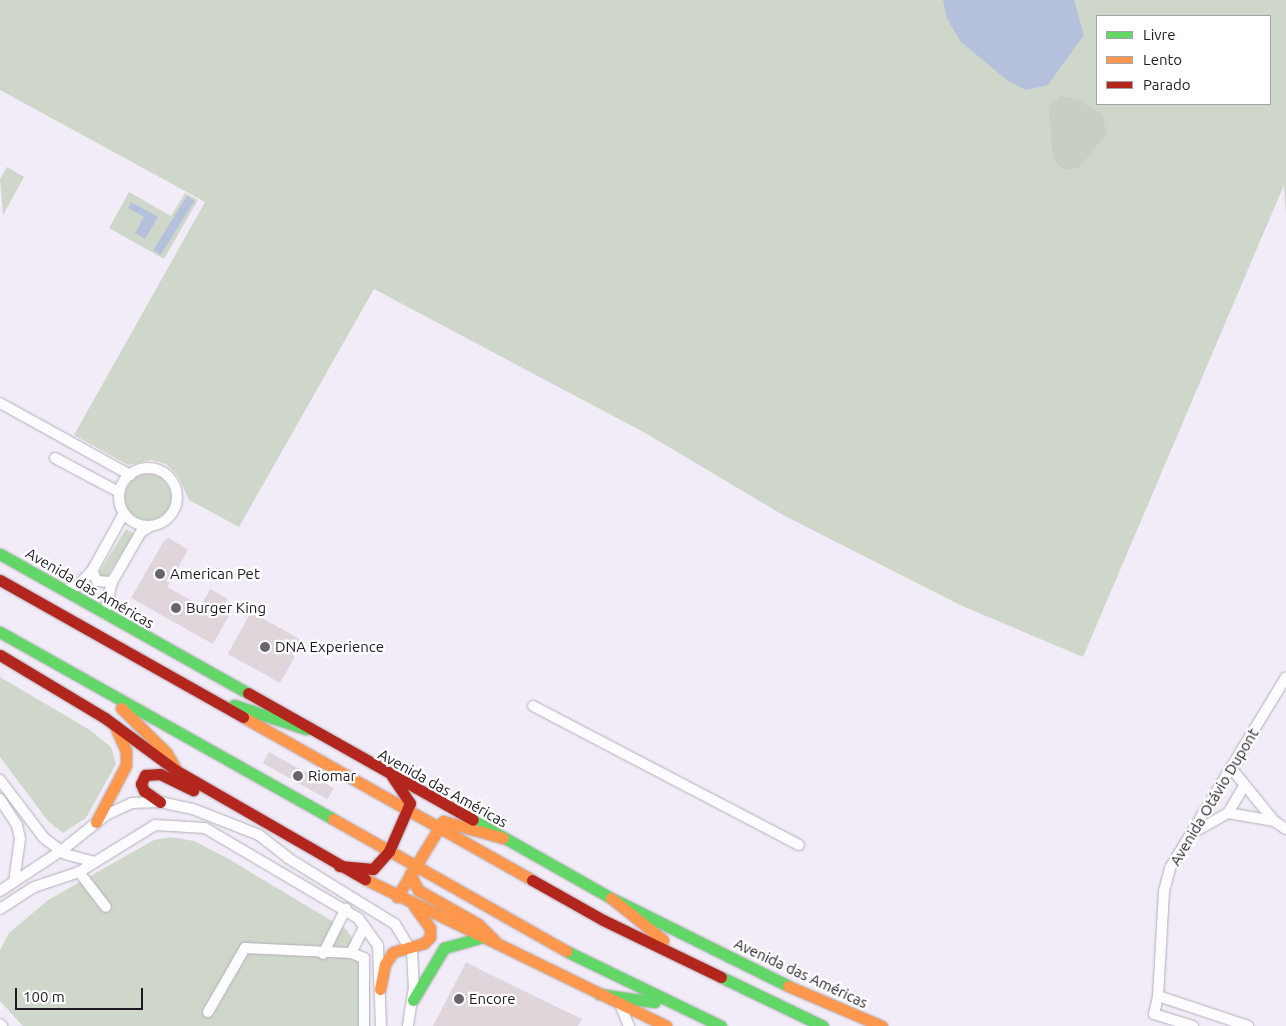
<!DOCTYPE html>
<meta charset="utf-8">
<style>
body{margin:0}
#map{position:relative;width:1286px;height:1026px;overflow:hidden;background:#f2ecf9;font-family:Ubuntu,sans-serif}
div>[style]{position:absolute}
.green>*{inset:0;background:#cfd7cb}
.round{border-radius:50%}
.forest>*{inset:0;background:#c7cec2}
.water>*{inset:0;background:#b5c1dc;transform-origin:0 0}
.building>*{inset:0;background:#e0d5da;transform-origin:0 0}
.roads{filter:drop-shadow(0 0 1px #b3aeb8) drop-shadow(0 0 1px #b3aeb8)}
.street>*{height:10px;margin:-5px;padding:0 5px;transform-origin:5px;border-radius:5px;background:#fdfcfe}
.street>.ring{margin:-5px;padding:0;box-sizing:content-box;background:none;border:10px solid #fdfcfe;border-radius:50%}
.fast>*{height:11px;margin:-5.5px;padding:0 5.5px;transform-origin:5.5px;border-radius:5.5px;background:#63d668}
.slow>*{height:11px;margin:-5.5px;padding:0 5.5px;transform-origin:5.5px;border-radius:5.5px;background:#ff974d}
.jam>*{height:11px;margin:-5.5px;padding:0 5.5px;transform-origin:5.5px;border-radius:5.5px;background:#b3261e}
.dots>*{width:14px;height:14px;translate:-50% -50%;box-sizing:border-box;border:2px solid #fff;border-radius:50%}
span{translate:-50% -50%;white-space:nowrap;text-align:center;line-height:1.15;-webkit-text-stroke:4.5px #fff;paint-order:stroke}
.poi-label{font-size:15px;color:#1e1a22}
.left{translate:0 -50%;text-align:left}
.street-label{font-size:15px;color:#1e1a22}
.legend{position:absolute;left:1096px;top:15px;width:175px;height:90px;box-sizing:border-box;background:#fff;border:1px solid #a5a3a7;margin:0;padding:6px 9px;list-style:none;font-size:15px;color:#1e1a22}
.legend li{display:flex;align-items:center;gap:10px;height:25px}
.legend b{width:25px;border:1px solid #a5a3a7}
.scale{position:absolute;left:15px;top:988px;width:128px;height:22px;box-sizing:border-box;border:2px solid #1e1a22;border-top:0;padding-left:6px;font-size:15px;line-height:18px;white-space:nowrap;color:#1e1a22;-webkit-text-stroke:4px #fff;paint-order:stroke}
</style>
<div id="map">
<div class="green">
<div style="clip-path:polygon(evenodd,0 0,1286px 0,1286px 219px,1284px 185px,1083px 657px,960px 605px,783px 515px,647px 434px,374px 289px,239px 527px,189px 500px,178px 476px,166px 464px,151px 460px,128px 465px,74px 435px,205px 202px,0 90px,0 0,1097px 16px,1270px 16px,1270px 104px,1097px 104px,1097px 16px)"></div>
<div style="clip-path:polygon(7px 167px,24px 177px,3px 215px,0 179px)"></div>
<div style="clip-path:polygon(129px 192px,171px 216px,185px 193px,198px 200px,164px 259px,109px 228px)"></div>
<div class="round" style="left:125px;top:474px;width:46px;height:46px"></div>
<div style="clip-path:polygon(126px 529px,133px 533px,132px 537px,104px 582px,98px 574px)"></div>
<div style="clip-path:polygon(0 677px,90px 730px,111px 747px,116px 764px,86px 818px,63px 833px,48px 821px,0 757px)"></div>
<div style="clip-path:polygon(171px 837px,194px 841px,227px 858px,347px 930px,366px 962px,370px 982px,370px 1026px,23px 1026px,0 1001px,0 950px,9px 933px,48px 900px,154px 840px)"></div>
</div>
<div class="forest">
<div style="clip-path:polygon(1060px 96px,1079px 100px,1102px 115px,1107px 133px,1079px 168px,1064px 170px,1053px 158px,1049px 107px)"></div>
</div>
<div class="water">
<div style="clip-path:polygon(943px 0,1074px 0,1084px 35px,1048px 85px,1026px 90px,1008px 81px,961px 42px,947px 19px)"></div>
<div style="left:187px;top:196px;width:9px;height:64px;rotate:32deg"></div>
<div style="clip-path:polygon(131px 202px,158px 217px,145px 239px,135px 233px,144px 217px,128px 208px)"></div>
</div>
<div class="building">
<div style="clip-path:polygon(169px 538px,188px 550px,167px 587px,201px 606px,210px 589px,228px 599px,224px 606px,232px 610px,213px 644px,131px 598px,165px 539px)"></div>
<div style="left:251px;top:612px;width:60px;height:48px;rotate:29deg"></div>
<div style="left:269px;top:752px;width:74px;height:13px;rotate:29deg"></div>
<div style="clip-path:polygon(466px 962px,485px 972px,582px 1019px,578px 1026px,433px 1026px)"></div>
</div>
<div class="roads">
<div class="street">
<div style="left:0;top:403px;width:149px;rotate:29deg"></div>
<div style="left:55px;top:458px;width:72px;rotate:28deg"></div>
<div class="ring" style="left:119px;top:468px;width:48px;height:48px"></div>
<div style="left:92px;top:571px;width:11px;rotate:63deg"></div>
<div style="left:97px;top:581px;width:15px;rotate:4deg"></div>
<div style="left:64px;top:590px;width:14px;rotate:-17deg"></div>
<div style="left:77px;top:586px;width:21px;rotate:-45deg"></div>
<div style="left:92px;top:571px;width:66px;rotate:-61.1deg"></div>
<div style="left:105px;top:614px;width:33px;rotate:-78deg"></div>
<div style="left:112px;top:582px;width:58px;rotate:-59.9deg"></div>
<div style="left:141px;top:532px;width:12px;rotate:-31deg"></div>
<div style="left:533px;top:706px;width:300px;rotate:27.6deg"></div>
<div style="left:1231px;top:768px;width:68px;rotate:50.9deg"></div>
<div style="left:1274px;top:821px;width:14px;rotate:34deg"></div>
<div style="left:0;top:780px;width:73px;rotate:52.8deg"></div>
<div style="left:44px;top:838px;width:26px;rotate:37deg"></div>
<div style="left:65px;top:854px;width:31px;rotate:15deg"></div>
<div style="left:0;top:799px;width:31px;rotate:57deg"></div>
<div style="left:17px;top:825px;width:14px;rotate:78deg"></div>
<div style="left:20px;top:839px;width:43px;rotate:97.9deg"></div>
<div style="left:1228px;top:813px;width:31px;rotate:-59deg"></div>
<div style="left:1191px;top:834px;width:43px;rotate:-29.6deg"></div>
<div style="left:1228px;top:813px;width:47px;rotate:9.9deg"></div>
<div style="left:79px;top:872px;width:44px;rotate:52.4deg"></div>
<div style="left:0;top:891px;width:73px;rotate:-33.3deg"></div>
<div style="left:61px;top:851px;width:58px;rotate:-38.7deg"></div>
<div style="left:106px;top:815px;width:29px;rotate:-25deg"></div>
<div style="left:132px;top:803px;width:28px;rotate:-2deg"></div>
<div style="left:160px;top:802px;width:34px;rotate:12deg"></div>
<div style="left:193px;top:809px;width:71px;rotate:21.5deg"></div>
<div style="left:259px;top:835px;width:37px;rotate:38deg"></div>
<div style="left:288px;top:858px;width:126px;rotate:31.7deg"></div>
<div style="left:395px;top:924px;width:33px;rotate:59deg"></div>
<div style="left:412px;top:952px;width:35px;rotate:87deg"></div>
<div style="left:414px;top:987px;width:39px;rotate:99deg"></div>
<div style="left:0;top:909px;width:40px;rotate:-32.9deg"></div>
<div style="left:34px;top:887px;width:47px;rotate:-18.4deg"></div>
<div style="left:79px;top:872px;width:89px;rotate:-31.7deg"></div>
<div style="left:155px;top:825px;width:50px;rotate:3.4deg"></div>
<div style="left:205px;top:828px;width:178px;rotate:30.5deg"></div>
<div style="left:358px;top:918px;width:34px;rotate:54deg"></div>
<div style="left:378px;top:946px;width:80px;rotate:87.9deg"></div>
<div style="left:351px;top:953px;width:14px;rotate:21deg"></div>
<div style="left:364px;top:958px;width:68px;rotate:90deg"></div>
<div style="left:323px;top:954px;width:51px;rotate:-63.4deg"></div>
<div style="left:1158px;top:996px;width:95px;rotate:18.4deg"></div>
<div style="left:620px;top:1004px;width:24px;rotate:68deg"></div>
<div style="left:208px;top:1012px;width:74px;rotate:-60deg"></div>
<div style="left:245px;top:948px;width:106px;rotate:2.7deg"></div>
<div style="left:351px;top:953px;width:30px;rotate:-63deg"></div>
<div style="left:0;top:1024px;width:3px;rotate:45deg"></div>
<div style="left:1193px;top:1026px;width:41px;rotate:-162.9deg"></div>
<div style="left:1154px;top:1014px;width:18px;rotate:-77deg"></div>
<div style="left:1158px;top:996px;width:105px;rotate:-86.7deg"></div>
<div style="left:1164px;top:891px;width:24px;rotate:-75deg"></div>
<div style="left:1170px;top:868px;width:223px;rotate:-58.7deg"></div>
</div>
<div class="fast">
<div style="left:0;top:554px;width:284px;rotate:29.3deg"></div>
<div style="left:0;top:632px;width:382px;rotate:29.3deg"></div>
<div style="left:234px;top:705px;width:76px;rotate:18.4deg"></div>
<div style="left:473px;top:820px;width:159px;rotate:29.5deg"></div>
<div style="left:611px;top:898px;width:198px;rotate:26.4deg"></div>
<div style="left:566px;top:951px;width:172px;rotate:25.8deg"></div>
<div style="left:721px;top:977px;width:113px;rotate:25.7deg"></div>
<div style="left:599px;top:994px;width:56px;rotate:8.3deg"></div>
<div style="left:413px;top:1000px;width:61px;rotate:-59.2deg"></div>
<div style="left:444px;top:948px;width:44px;rotate:-15.9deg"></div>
</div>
<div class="slow">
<div style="left:121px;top:708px;width:63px;rotate:44.4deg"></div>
<div style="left:166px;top:752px;width:22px;rotate:60deg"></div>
<div style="left:243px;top:717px;width:332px;rotate:29.4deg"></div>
<div style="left:333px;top:819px;width:268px;rotate:29.5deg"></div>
<div style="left:96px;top:822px;width:64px;rotate:-62.2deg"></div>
<div style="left:126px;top:765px;width:14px;rotate:-90deg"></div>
<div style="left:126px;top:751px;width:27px;rotate:-114deg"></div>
<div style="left:410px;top:874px;width:18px;rotate:63deg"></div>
<div style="left:418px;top:890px;width:69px;rotate:29.5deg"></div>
<div style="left:478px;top:924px;width:23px;rotate:45deg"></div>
<div style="left:365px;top:879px;width:335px;rotate:26deg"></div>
<div style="left:397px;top:897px;width:89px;rotate:-58.8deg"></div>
<div style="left:443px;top:821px;width:62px;rotate:15.8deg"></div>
<div style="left:611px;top:898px;width:67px;rotate:38.9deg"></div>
<div style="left:788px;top:986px;width:102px;rotate:23.1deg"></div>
<div style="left:380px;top:989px;width:25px;rotate:-79deg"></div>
<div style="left:385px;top:964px;width:14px;rotate:-56deg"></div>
<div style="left:393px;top:952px;width:32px;rotate:-16deg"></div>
<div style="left:424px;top:943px;width:8px;rotate:-45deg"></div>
<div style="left:430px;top:937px;width:9px;rotate:-90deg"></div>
<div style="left:430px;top:928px;width:27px;rotate:-126deg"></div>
</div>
<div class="jam">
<div style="left:0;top:580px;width:279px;rotate:29.4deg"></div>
<div style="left:0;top:655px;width:122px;rotate:31deg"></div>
<div style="left:105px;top:718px;width:89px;rotate:36.4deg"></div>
<div style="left:177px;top:771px;width:217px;rotate:29.9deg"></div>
<div style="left:248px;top:693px;width:258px;rotate:29.4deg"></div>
<div style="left:160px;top:802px;width:19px;rotate:-145deg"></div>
<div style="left:144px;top:791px;width:8px;rotate:-113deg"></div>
<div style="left:141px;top:784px;width:10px;rotate:-66deg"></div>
<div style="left:145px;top:775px;width:15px;rotate:-4deg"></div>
<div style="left:160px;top:774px;width:37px;rotate:26deg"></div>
<div style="left:339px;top:866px;width:34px;rotate:5deg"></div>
<div style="left:373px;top:869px;width:24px;rotate:-48deg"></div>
<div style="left:389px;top:851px;width:52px;rotate:-66.4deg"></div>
<div style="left:410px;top:803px;width:32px;rotate:-124deg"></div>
<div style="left:532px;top:880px;width:81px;rotate:29.4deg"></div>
<div style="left:603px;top:920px;width:131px;rotate:25.8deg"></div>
</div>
</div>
<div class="dots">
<div style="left:160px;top:574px;background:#68646d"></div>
<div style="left:176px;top:608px;background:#68646d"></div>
<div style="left:265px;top:647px;background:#68646d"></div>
<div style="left:298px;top:776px;background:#68646d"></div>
<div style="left:459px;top:999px;background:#68646d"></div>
</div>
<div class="poi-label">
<span class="left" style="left:170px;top:574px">American Pet</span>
<span class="left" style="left:186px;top:608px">Burger King</span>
<span class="left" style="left:275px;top:647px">DNA Experience</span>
<span class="left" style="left:308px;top:776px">Riomar</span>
<span class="left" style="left:469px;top:999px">Encore</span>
</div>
<div class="street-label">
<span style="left:90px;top:588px;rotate:30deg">Avenida das Américas</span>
<span style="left:443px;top:788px;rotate:29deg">Avenida das Américas</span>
<span style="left:1214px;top:797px;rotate:-59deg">Avenida Otávio Dupont</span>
<span style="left:801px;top:973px;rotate:25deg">Avenida das Américas</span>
</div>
<ul class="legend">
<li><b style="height:6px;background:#63d668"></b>Livre</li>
<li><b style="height:6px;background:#ff974d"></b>Lento</li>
<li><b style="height:6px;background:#b3261e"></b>Parado</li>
</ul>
<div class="scale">100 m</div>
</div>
